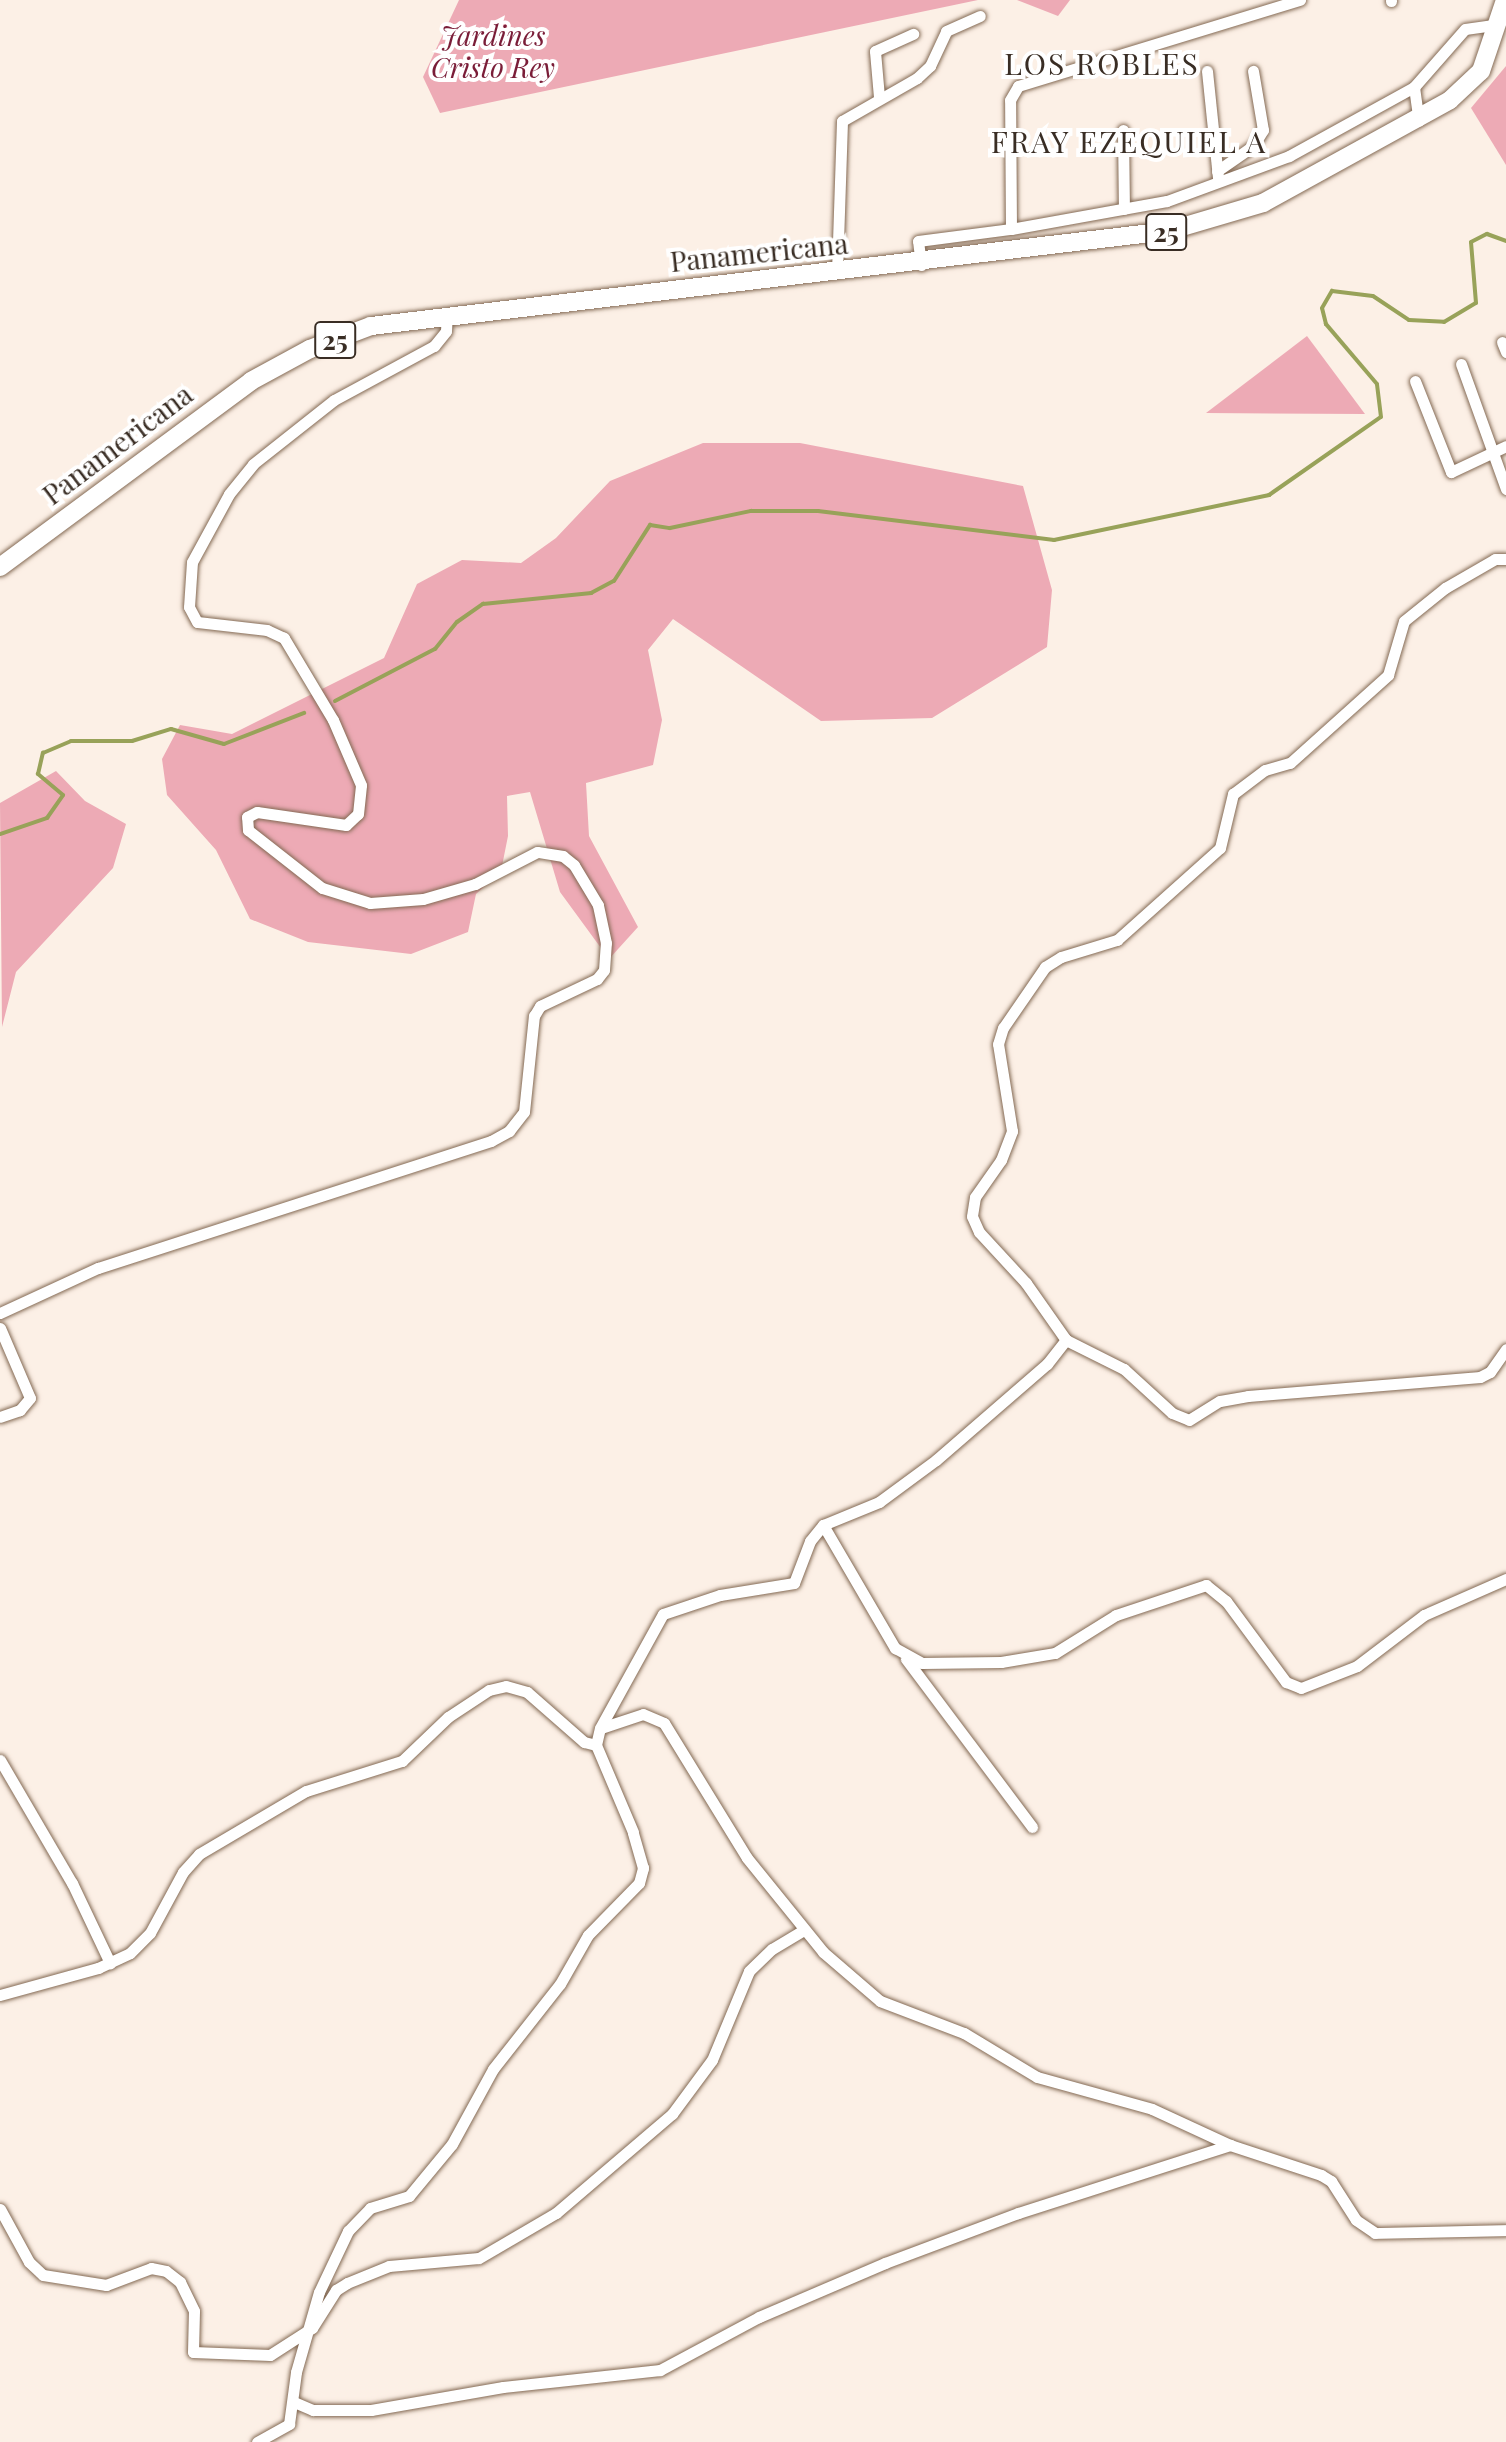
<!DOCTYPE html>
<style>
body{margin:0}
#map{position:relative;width:1506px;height:2442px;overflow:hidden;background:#fcf0e6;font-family:"Playfair Display",serif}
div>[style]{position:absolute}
.green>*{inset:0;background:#edaab5}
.stream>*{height:4px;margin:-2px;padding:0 2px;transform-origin:2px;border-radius:2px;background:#98a259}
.roads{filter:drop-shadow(0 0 2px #836953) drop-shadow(0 0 2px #836953)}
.street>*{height:11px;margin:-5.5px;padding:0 5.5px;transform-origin:5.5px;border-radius:5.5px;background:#fff}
.primary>*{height:18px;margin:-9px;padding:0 9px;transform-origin:9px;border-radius:9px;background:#fff}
span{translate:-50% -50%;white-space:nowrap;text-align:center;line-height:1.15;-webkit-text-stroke:8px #fff;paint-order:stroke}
.shield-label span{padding:2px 6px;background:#fff;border:2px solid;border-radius:6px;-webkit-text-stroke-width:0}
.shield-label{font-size:26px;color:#392d24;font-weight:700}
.park-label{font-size:28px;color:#7a1d38;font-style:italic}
.street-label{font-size:28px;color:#392d24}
.neighbourhood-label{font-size:30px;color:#392d24;letter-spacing:2px}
</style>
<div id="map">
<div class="green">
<div style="clip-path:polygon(459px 0,978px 0,440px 113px,423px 77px)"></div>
<div style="clip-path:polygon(1017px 0,1070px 0,1058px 16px)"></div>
<div style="clip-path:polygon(1506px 66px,1506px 165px,1471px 108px)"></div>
<div style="clip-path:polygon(1307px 336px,1365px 414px,1206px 413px)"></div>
<div style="clip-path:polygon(703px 443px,800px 443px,1023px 486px,1052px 590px,1047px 647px,932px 718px,821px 721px,673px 619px,648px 650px,662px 720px,653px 765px,586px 783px,589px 836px,638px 927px,609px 959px,560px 892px,530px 792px,507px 796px,508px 836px,501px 871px,476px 894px,468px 932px,411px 954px,308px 942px,250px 919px,216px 850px,167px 795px,162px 759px,180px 725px,232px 734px,384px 658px,417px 584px,462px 560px,521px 563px,556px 538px,610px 481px)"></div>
<div style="clip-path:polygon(56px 771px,85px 801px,126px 824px,113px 868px,16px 972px,2px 1027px,0 803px)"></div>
</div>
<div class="stream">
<div style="left:335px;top:701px;width:113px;rotate:-27.5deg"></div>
<div style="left:435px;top:649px;width:35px;rotate:-51deg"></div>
<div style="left:457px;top:622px;width:32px;rotate:-35deg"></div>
<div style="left:483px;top:604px;width:109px;rotate:-5.8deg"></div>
<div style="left:591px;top:593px;width:26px;rotate:-28deg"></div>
<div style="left:614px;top:581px;width:67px;rotate:-57.3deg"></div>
<div style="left:650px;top:525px;width:20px;rotate:9deg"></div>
<div style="left:670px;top:528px;width:83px;rotate:-11.9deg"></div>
<div style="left:751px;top:511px;width:67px"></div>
<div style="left:818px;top:511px;width:238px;rotate:7deg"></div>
<div style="left:1054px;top:540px;width:220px;rotate:-11.8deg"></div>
<div style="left:1269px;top:495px;width:136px;rotate:-34.9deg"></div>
<div style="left:1381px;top:417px;width:33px;rotate:-97deg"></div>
<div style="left:1377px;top:384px;width:79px;rotate:-130.4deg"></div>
<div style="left:1326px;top:324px;width:16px;rotate:-104deg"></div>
<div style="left:1322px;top:308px;width:20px;rotate:-60deg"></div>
<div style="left:1332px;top:291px;width:41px;rotate:7deg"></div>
<div style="left:1373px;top:296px;width:43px;rotate:33.7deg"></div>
<div style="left:1409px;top:320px;width:35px;rotate:3deg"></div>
<div style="left:1444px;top:322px;width:37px;rotate:-31deg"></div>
<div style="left:1476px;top:303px;width:61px;rotate:-94.7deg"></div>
<div style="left:1471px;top:242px;width:18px;rotate:-27deg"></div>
<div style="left:1487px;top:234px;width:20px;rotate:20deg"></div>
<div style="left:0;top:834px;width:50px;rotate:-18.8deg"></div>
<div style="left:47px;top:818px;width:28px;rotate:-55deg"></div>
<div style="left:63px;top:795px;width:33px;rotate:-140deg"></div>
<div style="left:38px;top:774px;width:22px;rotate:-77deg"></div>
<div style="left:43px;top:753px;width:30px;rotate:-23deg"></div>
<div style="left:71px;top:741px;width:61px"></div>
<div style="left:132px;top:741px;width:41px;rotate:-17.1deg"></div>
<div style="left:171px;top:729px;width:55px;rotate:15.8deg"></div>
<div style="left:224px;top:744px;width:86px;rotate:-21.2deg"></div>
</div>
<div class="roads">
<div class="street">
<div style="left:1391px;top:0;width:1px;rotate:90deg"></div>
<div style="left:1207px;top:71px;width:107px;rotate:84.1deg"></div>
<div style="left:1414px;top:87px;width:34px;rotate:82deg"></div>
<div style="left:879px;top:97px;width:46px;rotate:-95deg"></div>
<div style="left:875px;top:51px;width:42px;rotate:-24.1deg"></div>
<div style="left:1123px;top:130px;width:79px;rotate:89.3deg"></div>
<div style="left:1217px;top:171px;width:44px;rotate:-34.8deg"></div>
<div style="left:1253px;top:146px;width:19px;rotate:-58deg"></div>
<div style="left:1263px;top:130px;width:60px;rotate:-99.6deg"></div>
<div style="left:1011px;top:229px;width:158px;rotate:-10.2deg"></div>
<div style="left:1167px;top:201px;width:130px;rotate:-20.2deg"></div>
<div style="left:1289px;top:156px;width:143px;rotate:-28.9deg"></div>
<div style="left:1414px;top:87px;width:77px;rotate:-48.7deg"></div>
<div style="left:1465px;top:29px;width:34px;rotate:-8deg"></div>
<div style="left:921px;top:265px;width:24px;rotate:-97deg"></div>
<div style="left:918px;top:241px;width:94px;rotate:-7.4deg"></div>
<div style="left:1011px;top:229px;width:129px;rotate:-90.4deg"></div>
<div style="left:1010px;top:100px;width:16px;rotate:-60deg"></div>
<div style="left:1018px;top:86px;width:295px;rotate:-17deg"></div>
<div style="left:837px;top:272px;width:151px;rotate:-88.1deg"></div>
<div style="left:842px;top:121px;width:86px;rotate:-29.8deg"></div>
<div style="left:917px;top:78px;width:18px;rotate:-43deg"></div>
<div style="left:930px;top:66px;width:38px;rotate:-65deg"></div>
<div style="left:946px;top:31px;width:37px;rotate:-24deg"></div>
<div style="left:1502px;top:342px;width:11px;rotate:68deg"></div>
<div style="left:1461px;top:364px;width:133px;rotate:70.2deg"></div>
<div style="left:1415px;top:381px;width:98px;rotate:68.4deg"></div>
<div style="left:1451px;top:472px;width:61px;rotate:-25.3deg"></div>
<div style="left:0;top:1313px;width:108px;rotate:-24.7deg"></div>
<div style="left:98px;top:1268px;width:413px;rotate:-17.9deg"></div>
<div style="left:491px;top:1141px;width:21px;rotate:-29deg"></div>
<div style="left:509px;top:1131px;width:24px;rotate:-52deg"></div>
<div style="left:524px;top:1112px;width:97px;rotate:-84.1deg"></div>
<div style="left:534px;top:1016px;width:12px;rotate:-59deg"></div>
<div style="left:540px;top:1006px;width:63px;rotate:-25.3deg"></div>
<div style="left:597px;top:979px;width:11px;rotate:-52deg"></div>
<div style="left:604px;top:970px;width:27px;rotate:-86deg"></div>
<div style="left:606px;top:943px;width:39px;rotate:-102deg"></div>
<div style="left:598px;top:905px;width:47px;rotate:-121deg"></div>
<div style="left:574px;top:865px;width:14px;rotate:-141deg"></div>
<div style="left:563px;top:856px;width:26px;rotate:-171deg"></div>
<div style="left:537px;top:852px;width:70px;rotate:152.7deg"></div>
<div style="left:475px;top:884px;width:54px;rotate:163.9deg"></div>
<div style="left:423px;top:899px;width:53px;rotate:175.7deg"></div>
<div style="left:370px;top:903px;width:50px;rotate:-162.6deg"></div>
<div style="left:322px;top:888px;width:94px;rotate:-141.9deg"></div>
<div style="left:248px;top:830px;width:13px;rotate:-94deg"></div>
<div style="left:247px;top:817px;width:11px;rotate:-27deg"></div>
<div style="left:257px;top:812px;width:90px;rotate:8.3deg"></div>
<div style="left:346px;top:825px;width:16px;rotate:-43deg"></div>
<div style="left:358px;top:814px;width:29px;rotate:-84deg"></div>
<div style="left:361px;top:785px;width:71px;rotate:-113.3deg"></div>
<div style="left:333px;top:720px;width:96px;rotate:-120.9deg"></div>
<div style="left:284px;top:638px;width:19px;rotate:-155deg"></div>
<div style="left:267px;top:630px;width:70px;rotate:-173.5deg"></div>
<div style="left:197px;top:622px;width:17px;rotate:-118deg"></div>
<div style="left:189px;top:607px;width:45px;rotate:-86.2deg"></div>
<div style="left:192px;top:562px;width:77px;rotate:-61.4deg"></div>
<div style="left:229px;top:494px;width:38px;rotate:-51deg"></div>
<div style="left:253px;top:464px;width:103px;rotate:-38.3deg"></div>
<div style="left:334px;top:400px;width:114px;rotate:-28.4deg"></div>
<div style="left:434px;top:346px;width:19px;rotate:-51deg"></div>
<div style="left:446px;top:331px;width:17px;rotate:-87deg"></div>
<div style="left:0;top:1328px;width:76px;rotate:66.8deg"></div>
<div style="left:30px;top:1398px;width:16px;rotate:130deg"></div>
<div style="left:20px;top:1410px;width:21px;rotate:161deg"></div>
<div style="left:1066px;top:1340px;width:65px;rotate:26.6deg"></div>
<div style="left:1124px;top:1369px;width:65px;rotate:42.5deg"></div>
<div style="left:1172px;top:1413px;width:18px;rotate:22deg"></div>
<div style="left:1189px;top:1420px;width:36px;rotate:-32deg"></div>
<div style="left:1220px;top:1401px;width:28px;rotate:-10deg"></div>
<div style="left:1248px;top:1396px;width:233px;rotate:-4.7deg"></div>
<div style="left:1480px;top:1377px;width:11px;rotate:-27deg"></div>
<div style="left:1490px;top:1372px;width:28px;rotate:-55deg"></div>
<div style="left:823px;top:1525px;width:143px;rotate:59.7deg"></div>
<div style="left:895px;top:1648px;width:31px;rotate:29deg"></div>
<div style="left:922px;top:1663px;width:79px;rotate:-0.7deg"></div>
<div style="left:1001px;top:1662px;width:55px;rotate:-9.5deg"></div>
<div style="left:1055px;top:1653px;width:72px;rotate:-31.9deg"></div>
<div style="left:1116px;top:1615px;width:95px;rotate:-18.4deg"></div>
<div style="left:1206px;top:1585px;width:26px;rotate:39deg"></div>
<div style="left:1226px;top:1601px;width:101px;rotate:53.5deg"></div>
<div style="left:1286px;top:1682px;width:16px;rotate:22deg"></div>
<div style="left:1301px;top:1688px;width:60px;rotate:-21.4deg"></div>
<div style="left:1357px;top:1666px;width:84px;rotate:-37.3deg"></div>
<div style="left:1424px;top:1615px;width:90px;rotate:-23.7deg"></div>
<div style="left:906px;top:1659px;width:210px;rotate:53.1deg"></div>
<div style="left:601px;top:1728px;width:44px;rotate:-18.4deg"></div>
<div style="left:643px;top:1714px;width:23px;rotate:23deg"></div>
<div style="left:664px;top:1723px;width:158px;rotate:58.4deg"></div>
<div style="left:747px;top:1858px;width:121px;rotate:51deg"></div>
<div style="left:823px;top:1952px;width:75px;rotate:40.7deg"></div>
<div style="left:880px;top:2001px;width:90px;rotate:20.9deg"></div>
<div style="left:964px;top:2033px;width:85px;rotate:31.1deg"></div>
<div style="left:1037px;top:2077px;width:119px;rotate:15.5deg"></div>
<div style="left:1152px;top:2109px;width:86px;rotate:24.8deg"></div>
<div style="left:1230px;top:2145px;width:96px;rotate:18.2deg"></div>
<div style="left:1321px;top:2175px;width:12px;rotate:31deg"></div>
<div style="left:1331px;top:2181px;width:46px;rotate:57.3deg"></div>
<div style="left:1356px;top:2220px;width:23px;rotate:34deg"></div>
<div style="left:1375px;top:2233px;width:131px;rotate:-1.3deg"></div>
<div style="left:0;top:1760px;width:143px;rotate:59.7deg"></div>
<div style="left:72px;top:1883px;width:89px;rotate:64.6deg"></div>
<div style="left:0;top:1995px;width:102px;rotate:-15.4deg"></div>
<div style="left:98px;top:1968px;width:35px;rotate:-25deg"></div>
<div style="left:130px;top:1953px;width:28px;rotate:-45deg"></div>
<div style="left:150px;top:1933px;width:69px;rotate:-61.6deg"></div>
<div style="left:183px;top:1872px;width:24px;rotate:-48deg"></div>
<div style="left:199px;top:1854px;width:124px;rotate:-30.5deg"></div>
<div style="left:306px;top:1791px;width:101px;rotate:-17.4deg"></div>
<div style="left:402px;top:1761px;width:64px;rotate:-43.7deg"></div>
<div style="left:448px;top:1717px;width:49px;rotate:-33.4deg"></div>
<div style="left:489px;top:1690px;width:17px;rotate:-13deg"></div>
<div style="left:506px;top:1686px;width:22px;rotate:16deg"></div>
<div style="left:527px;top:1692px;width:76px;rotate:41.3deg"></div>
<div style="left:584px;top:1742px;width:12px;rotate:14deg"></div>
<div style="left:596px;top:1745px;width:17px;rotate:-77deg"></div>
<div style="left:600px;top:1728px;width:130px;rotate:-61.1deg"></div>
<div style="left:663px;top:1614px;width:60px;rotate:-18.4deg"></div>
<div style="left:720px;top:1595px;width:75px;rotate:-9.2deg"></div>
<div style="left:794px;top:1583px;width:45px;rotate:-69.1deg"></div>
<div style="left:810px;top:1541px;width:21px;rotate:-51deg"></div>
<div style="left:823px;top:1525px;width:61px;rotate:-22.3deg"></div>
<div style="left:879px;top:1502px;width:71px;rotate:-36.4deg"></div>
<div style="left:936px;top:1460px;width:147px;rotate:-40.9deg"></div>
<div style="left:1047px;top:1364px;width:31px;rotate:-52deg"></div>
<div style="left:1066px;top:1340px;width:70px;rotate:-125.1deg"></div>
<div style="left:1026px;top:1283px;width:69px;rotate:-132.7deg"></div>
<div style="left:979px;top:1232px;width:17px;rotate:-114deg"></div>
<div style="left:972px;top:1216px;width:19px;rotate:-81deg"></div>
<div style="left:975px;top:1197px;width:45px;rotate:-54.9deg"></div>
<div style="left:1001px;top:1160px;width:31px;rotate:-69deg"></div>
<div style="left:1012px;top:1131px;width:88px;rotate:-99.1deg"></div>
<div style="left:998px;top:1044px;width:17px;rotate:-73deg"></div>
<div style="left:1003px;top:1028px;width:74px;rotate:-55.5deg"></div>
<div style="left:1045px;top:967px;width:19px;rotate:-32deg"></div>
<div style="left:1061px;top:957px;width:59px;rotate:-16.9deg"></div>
<div style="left:1117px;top:940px;width:138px;rotate:-41.8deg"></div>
<div style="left:1220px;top:848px;width:56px;rotate:-76.5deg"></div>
<div style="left:1233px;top:794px;width:40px;rotate:-37deg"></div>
<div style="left:1265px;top:770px;width:26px;rotate:-16deg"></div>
<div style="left:1290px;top:763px;width:132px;rotate:-41.9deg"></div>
<div style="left:1388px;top:675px;width:56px;rotate:-73.5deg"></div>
<div style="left:1404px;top:621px;width:53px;rotate:-38.8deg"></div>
<div style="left:1445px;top:588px;width:58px;rotate:-30.1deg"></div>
<div style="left:1495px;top:559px;width:11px"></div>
<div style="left:0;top:2209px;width:60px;rotate:61.3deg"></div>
<div style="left:29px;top:2262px;width:19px;rotate:43deg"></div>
<div style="left:43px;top:2275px;width:64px;rotate:9deg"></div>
<div style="left:106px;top:2285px;width:48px;rotate:-20.7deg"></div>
<div style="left:151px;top:2268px;width:15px;rotate:11deg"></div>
<div style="left:166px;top:2271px;width:18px;rotate:38deg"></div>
<div style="left:180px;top:2282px;width:32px;rotate:64deg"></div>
<div style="left:194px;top:2311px;width:41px;rotate:91.4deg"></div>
<div style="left:193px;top:2352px;width:77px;rotate:2.2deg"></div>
<div style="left:270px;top:2355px;width:50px;rotate:-32.7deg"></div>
<div style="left:312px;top:2328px;width:45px;rotate:-57.7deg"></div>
<div style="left:336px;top:2290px;width:13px;rotate:-32deg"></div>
<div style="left:347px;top:2283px;width:45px;rotate:-22deg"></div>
<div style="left:389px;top:2266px;width:90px;rotate:-5.1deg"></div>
<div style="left:479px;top:2258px;width:89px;rotate:-30.3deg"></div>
<div style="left:556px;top:2213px;width:153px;rotate:-40.5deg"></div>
<div style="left:672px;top:2114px;width:67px;rotate:-53.5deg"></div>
<div style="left:712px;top:2060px;width:96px;rotate:-67.4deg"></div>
<div style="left:749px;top:1971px;width:32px;rotate:-44deg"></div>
<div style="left:772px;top:1949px;width:37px;rotate:-31deg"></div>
<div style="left:294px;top:2402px;width:21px;rotate:23deg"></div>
<div style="left:313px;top:2410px;width:58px"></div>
<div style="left:371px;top:2410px;width:134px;rotate:-9.9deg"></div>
<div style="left:503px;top:2387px;width:158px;rotate:-6.2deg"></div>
<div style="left:660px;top:2370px;width:112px;rotate:-28.2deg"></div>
<div style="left:759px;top:2317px;width:137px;rotate:-23.2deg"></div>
<div style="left:885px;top:2263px;width:142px;rotate:-20.6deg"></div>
<div style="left:1018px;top:2213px;width:223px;rotate:-17.8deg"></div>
<div style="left:257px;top:2442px;width:37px;rotate:-29deg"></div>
<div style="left:289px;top:2424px;width:52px;rotate:-82.3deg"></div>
<div style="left:296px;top:2372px;width:83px;rotate:-74deg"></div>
<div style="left:319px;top:2292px;width:68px;rotate:-64.6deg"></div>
<div style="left:348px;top:2231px;width:32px;rotate:-46deg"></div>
<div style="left:370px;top:2208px;width:41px;rotate:-17.1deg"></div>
<div style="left:409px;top:2196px;width:67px;rotate:-50.4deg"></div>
<div style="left:452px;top:2144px;width:85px;rotate:-61.3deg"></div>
<div style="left:493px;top:2069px;width:108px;rotate:-51.8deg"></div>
<div style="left:560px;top:1984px;width:56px;rotate:-60.3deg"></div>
<div style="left:588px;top:1935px;width:73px;rotate:-45.6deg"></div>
<div style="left:639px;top:1883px;width:16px;rotate:-75deg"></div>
<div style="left:643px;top:1868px;width:37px;rotate:-106deg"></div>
<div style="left:633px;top:1832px;width:95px;rotate:-113deg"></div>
</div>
<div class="primary">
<div style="left:0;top:567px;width:312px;rotate:-36.5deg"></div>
<div style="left:251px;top:381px;width:67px;rotate:-28.5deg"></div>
<div style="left:310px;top:349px;width:65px;rotate:-20.7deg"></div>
<div style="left:371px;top:326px;width:803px;rotate:-6.8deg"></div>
<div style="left:1168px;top:231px;width:99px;rotate:-16.4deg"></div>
<div style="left:1263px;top:203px;width:213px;rotate:-28.8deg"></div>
<div style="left:1450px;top:100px;width:42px;rotate:-43.1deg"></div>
<div style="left:1481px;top:71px;width:75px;rotate:-71.3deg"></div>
</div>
</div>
<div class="shield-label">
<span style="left:1166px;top:232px">25</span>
<span style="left:335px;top:340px">25</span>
</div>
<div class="park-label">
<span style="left:493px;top:51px">Jardines<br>Cristo Rey</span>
</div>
<div class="street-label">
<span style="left:759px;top:252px;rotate:-6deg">Panamericana</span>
<span style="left:117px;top:444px;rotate:-37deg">Panamericana</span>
</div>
<div class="neighbourhood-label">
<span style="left:1102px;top:63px">LOS ROBLES</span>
<span style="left:1129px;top:141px">FRAY EZEQUIEL A</span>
</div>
</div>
